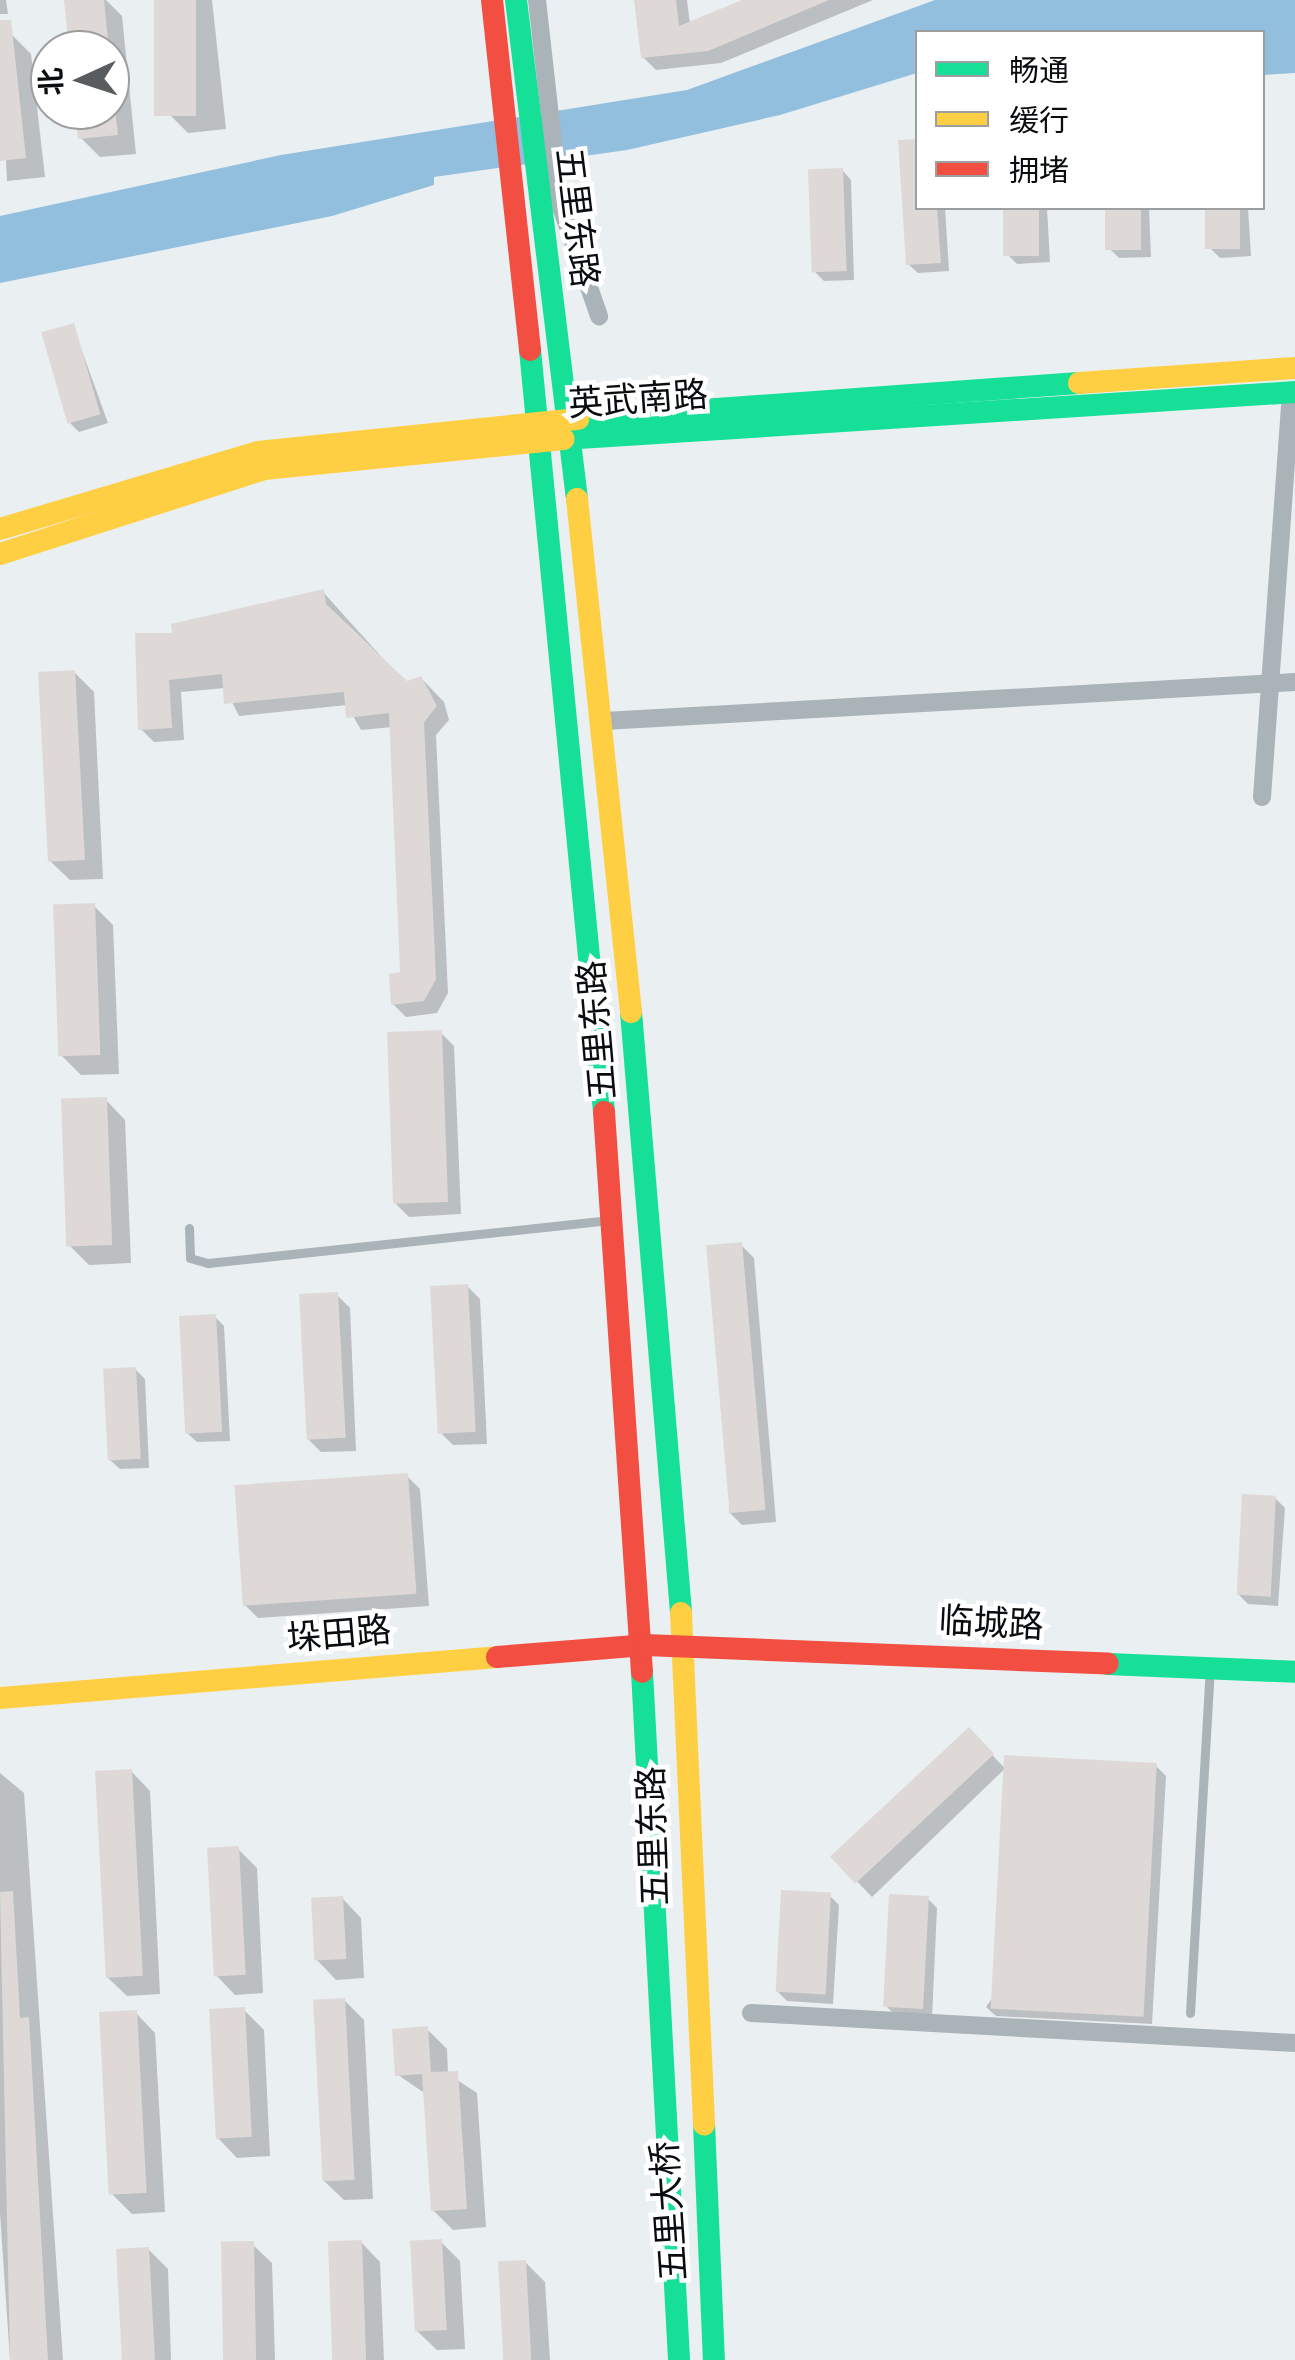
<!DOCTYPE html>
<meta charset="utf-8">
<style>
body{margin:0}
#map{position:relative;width:1295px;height:2360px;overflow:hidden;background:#eaeff2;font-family:"Nunito Sans","Noto Sans SC",sans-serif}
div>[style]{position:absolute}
.water>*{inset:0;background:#92bfdd}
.shadow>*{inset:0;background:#0003;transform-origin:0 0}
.building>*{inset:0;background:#ded9d7;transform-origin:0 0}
.lane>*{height:9px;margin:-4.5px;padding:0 4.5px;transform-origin:4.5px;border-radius:4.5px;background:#aab3b7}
.street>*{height:18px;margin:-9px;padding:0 9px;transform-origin:9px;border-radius:9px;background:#aab3b7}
.fast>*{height:22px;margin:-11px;padding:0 11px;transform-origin:11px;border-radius:11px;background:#16e098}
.slow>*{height:22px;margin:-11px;padding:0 11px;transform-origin:11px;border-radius:11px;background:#ffcf43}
.jam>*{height:22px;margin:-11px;padding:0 11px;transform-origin:11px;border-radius:11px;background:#f24e42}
span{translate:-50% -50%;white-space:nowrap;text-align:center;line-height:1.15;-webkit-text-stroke:9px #fff;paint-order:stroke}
.street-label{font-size:35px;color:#0a0d0f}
.legend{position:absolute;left:915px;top:30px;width:350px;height:180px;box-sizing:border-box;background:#fff;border:2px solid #9d9e9f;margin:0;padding:12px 18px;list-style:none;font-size:30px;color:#0a0d0f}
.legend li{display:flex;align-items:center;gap:20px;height:50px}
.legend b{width:50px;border:2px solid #9d9e9f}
.north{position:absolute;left:30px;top:30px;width:100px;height:100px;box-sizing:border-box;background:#fff;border:2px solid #9d9e9f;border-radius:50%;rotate:267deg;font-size:28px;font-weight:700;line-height:40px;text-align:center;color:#0a0d0f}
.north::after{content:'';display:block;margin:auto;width:35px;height:45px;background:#585c5e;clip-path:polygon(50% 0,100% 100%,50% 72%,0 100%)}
</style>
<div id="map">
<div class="water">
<div style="clip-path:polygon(935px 0,1295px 0,1295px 73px,1263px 75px,1262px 32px,918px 32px,917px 73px,780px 115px,627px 150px,434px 177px,434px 185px,332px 216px,0 283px,0 216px,281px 155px,687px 90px)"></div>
</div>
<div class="shadow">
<div style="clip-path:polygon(0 0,6px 0,8px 14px,0 14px)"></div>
<div style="clip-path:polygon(67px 0,106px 0,122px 16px,136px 154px,100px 157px,81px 138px,78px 110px,110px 110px,110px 50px,72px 50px)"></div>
<div style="clip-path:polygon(157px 0,212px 0,226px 129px,188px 133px,169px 114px)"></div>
<div style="clip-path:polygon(637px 0,687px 0,690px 24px,748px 0,873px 0,721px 63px,656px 70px,643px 57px)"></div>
<div style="clip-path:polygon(11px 34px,31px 54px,45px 177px,7px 181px,0 36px)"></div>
<div style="clip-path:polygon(842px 170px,851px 180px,854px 280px,824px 281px,814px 271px)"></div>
<div style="clip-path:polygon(918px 208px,945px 208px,949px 271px,918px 273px,908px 264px)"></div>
<div style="clip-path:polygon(1005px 208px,1047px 208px,1050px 262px,1017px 264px,1008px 255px)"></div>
<div style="clip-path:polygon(1107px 208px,1149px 208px,1151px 257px,1119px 258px,1110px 249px)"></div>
<div style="clip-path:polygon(1208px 208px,1248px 208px,1251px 256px,1220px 258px,1210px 248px)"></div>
<div style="clip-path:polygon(73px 326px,108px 423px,79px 432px,69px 422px)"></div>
<div style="clip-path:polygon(323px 592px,406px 684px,421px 678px,444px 702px,449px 720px,436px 735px,448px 993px,437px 1013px,406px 1017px,393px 1004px,403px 974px,392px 727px,361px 730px,347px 705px,239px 716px,225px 688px,181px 692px,184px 740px,154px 742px,141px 729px,174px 635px)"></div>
<div style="clip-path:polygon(74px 672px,94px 692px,103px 879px,70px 880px,50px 861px)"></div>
<div style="clip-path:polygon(94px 906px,113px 925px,119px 1074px,81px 1075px,61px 1055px)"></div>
<div style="clip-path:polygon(441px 1033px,454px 1046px,461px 1214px,409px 1217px,396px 1204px)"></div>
<div style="clip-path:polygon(106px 1100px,125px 1120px,131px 1263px,89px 1265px,69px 1245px)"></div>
<div style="clip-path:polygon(741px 1245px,754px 1258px,776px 1522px,742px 1525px,729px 1512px)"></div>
<div style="clip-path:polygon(467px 1286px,480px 1299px,487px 1444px,453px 1445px,440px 1432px)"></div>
<div style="clip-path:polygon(337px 1295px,350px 1308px,356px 1451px,321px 1452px,308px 1439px)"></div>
<div style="clip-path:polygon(215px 1317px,224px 1326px,230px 1441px,197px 1442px,187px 1433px)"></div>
<div style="clip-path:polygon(135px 1369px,145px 1379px,149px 1468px,120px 1469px,110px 1460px)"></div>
<div style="clip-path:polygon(407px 1476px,420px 1489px,429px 1606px,258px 1618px,245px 1605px)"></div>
<div style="clip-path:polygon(1275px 1498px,1285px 1508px,1278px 1606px,1248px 1604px,1238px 1594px)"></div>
<div style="left:969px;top:1731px;width:52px;height:185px;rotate:46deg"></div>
<div style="clip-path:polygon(1156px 1766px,1166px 1776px,1152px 2024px,996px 2016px,986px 2007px)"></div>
<div style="clip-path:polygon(131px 1771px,150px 1791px,160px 1994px,127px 1996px,107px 1977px)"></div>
<div style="clip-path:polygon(0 1773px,24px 1793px,63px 2360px,10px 2360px,0 2213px)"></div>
<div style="clip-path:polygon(238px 1849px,257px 1868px,263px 1993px,235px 1995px,216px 1975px)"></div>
<div style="clip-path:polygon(830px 1896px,839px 1905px,833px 2004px,787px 2001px,777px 1991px)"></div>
<div style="clip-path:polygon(342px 1898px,361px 1918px,364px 1978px,336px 1980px,317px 1960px)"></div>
<div style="clip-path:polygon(928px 1899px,937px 1908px,932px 2018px,896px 2016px,886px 2006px)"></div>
<div style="clip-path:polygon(344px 2000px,364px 2020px,373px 2199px,344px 2200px,324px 2181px)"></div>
<div style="clip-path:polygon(244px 2010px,264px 2030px,270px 2156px,237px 2158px,218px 2138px)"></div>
<div style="clip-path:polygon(136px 2013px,155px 2033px,165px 2212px,132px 2214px,112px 2194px)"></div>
<div style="clip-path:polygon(427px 2029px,447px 2049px,448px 2074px,477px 2093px,486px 2227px,453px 2230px,433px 2210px,426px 2094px,398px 2075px)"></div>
<div style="clip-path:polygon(361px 2242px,380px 2262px,384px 2360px,335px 2360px)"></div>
<div style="clip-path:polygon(441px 2242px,460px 2261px,465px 2349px,437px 2350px,417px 2331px)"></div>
<div style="clip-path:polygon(252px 2244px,272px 2263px,275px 2360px,227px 2360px)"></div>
<div style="clip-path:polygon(148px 2249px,168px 2269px,171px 2360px,123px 2360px)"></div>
<div style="clip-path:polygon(526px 2263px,545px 2282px,550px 2360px,506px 2360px)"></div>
</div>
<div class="building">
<div style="clip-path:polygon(64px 0,104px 0,109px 50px,69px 50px)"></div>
<div style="left:154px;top:0;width:42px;height:116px"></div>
<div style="clip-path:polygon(634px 0,676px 0,679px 26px,742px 0,829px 0,708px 51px,641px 58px)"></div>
<div style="clip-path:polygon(0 20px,11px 20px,26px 158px,0 161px)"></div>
<div style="clip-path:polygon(75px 110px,115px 110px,118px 135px,78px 139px)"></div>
<div style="clip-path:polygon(918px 139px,918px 208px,937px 208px,941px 263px,906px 265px,898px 140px)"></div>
<div style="left:843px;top:168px;width:103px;height:35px;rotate:88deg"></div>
<div style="left:1003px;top:208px;width:36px;height:48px"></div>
<div style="left:1105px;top:208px;width:36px;height:42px"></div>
<div style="left:1205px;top:208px;width:35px;height:41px"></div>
<div style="left:74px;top:323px;width:95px;height:34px;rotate:74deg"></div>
<div style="clip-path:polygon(324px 589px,326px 604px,407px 681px,421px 676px,437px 706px,424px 722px,436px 979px,424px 1001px,391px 1005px,389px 974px,400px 972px,389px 713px,346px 718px,344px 692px,224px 704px,222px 674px,169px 680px,172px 728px,138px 730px,135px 633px,172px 633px,171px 624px)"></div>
<div style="left:75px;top:670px;width:190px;height:37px;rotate:87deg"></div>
<div style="left:95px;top:903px;width:152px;height:42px;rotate:88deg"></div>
<div style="left:442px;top:1030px;width:172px;height:55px;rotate:88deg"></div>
<div style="left:107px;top:1097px;width:148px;height:46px;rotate:88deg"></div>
<div style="left:742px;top:1242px;width:269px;height:36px;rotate:85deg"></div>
<div style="left:468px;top:1284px;width:148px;height:38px;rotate:87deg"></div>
<div style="left:338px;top:1292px;width:146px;height:39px;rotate:87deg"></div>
<div style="left:216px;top:1314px;width:118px;height:37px;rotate:87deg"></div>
<div style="left:136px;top:1367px;width:92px;height:33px;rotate:87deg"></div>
<div style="left:408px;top:1473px;width:121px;height:174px;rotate:86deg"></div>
<div style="left:1242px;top:1494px;width:34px;height:101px;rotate:3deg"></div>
<div style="left:969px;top:1727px;width:37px;height:190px;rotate:47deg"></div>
<div style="left:1004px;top:1755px;width:153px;height:254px;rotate:3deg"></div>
<div style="left:132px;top:1769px;width:207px;height:37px;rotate:87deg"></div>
<div style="left:239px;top:1846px;width:129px;height:32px;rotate:87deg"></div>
<div style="left:781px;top:1890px;width:50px;height:102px;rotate:3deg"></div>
<div style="clip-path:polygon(13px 1891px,20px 2018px,29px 2017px,48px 2360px,10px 2360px,0 1892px)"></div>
<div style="left:889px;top:1894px;width:40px;height:113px;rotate:3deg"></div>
<div style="left:343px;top:1896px;width:63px;height:32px;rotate:87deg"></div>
<div style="left:345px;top:1998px;width:182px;height:32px;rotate:87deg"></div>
<div style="left:245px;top:2007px;width:130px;height:36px;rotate:87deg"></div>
<div style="left:137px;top:2010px;width:183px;height:38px;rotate:87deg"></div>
<div style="clip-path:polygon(428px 2026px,431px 2072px,458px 2071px,467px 2209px,431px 2211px,422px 2074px,395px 2076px,392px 2029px)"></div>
<div style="left:442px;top:2239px;width:91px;height:32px;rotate:87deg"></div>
<div style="left:362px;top:2240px;width:120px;height:34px;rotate:88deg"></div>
<div style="left:254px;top:2241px;width:119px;height:33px;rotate:89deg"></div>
<div style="left:149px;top:2247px;width:113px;height:33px;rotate:87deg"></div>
<div style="left:526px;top:2260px;width:100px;height:28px;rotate:87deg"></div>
</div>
<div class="lane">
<div style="left:189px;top:1228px;width:30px;rotate:88deg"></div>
<div style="left:190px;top:1258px;width:19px;rotate:16deg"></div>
<div style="left:208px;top:1263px;width:404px;rotate:-6.1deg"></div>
<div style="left:1190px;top:2013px;width:343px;rotate:-86.7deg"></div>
</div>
<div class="street">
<div style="left:537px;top:0;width:205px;rotate:83.6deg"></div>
<div style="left:560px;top:204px;width:119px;rotate:70.8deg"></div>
<div style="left:604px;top:721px;width:692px;rotate:-3.23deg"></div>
<div style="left:1262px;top:797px;width:405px;rotate:-85.9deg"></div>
<div style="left:751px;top:2013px;width:545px;rotate:3.16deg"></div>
</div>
<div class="fast">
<div style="left:516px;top:0;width:503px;rotate:83.03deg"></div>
<div style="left:530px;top:350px;width:766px;rotate:84.45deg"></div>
<div style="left:578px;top:419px;width:502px;rotate:-4.11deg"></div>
<div style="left:563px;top:439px;width:734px;rotate:-3.67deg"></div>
<div style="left:631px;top:1012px;width:603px;rotate:85.24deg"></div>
<div style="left:1108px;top:1664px;width:187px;rotate:2.4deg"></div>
<div style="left:642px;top:1672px;width:689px;rotate:86.92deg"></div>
<div style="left:704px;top:2124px;width:236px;rotate:87.6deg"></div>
</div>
<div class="slow">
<div style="left:1079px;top:383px;width:217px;rotate:-4deg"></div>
<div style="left:577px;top:499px;width:516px;rotate:83.99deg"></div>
<div style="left:0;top:529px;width:269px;rotate:-16.6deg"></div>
<div style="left:258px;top:452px;width:322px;rotate:-5.9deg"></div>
<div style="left:0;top:554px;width:277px;rotate:-17.8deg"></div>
<div style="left:264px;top:469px;width:301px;rotate:-5.7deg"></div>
<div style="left:681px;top:1613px;width:512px;rotate:87.42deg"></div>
<div style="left:0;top:1698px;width:499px;rotate:-4.7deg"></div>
</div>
<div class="jam">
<div style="left:492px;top:0;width:352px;rotate:83.8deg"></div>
<div style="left:604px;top:1112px;width:561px;rotate:86.12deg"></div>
<div style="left:497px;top:1657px;width:148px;rotate:-4.6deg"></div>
<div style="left:645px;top:1645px;width:463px;rotate:2.3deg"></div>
</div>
<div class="street-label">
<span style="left:576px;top:218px;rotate:83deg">五里东路</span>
<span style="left:638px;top:400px;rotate:-4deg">英武南路</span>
<span style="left:598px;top:1030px;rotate:-95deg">五里东路</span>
<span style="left:991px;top:1624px;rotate:3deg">临城路</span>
<span style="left:339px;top:1635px;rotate:-5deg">垛田路</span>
<span style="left:654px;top:1836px;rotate:-92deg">五里东路</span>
<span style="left:670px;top:2211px;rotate:-94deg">五里大桥</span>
</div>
<ul class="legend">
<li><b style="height:12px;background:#16e098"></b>畅通</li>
<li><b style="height:12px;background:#ffcf43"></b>缓行</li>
<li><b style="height:12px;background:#f24e42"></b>拥堵</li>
</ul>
<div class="north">北</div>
</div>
